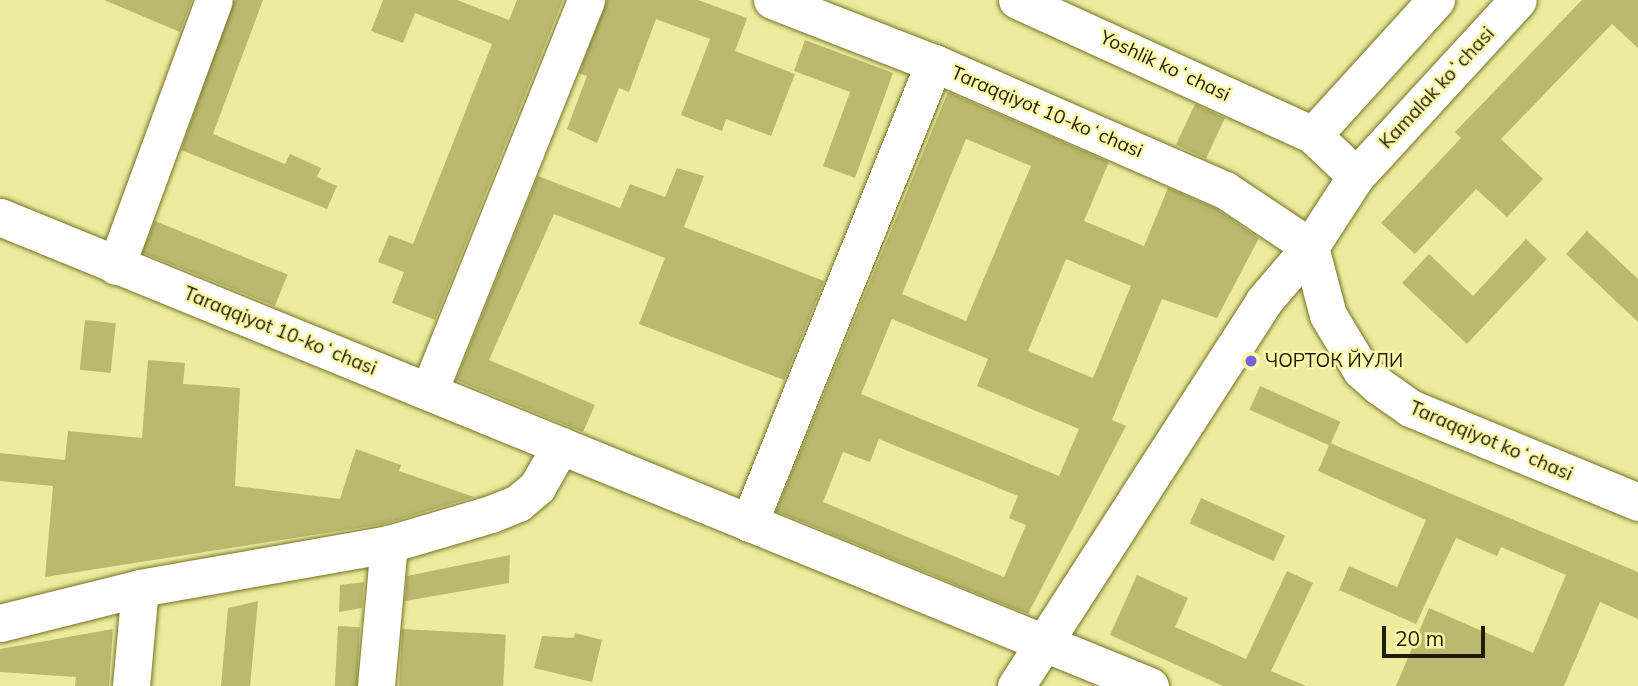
<!DOCTYPE html>
<meta charset="utf-8">
<style>
body{margin:0}
#map{position:relative;width:1638px;height:686px;overflow:hidden;background:#edeb9d;font-family:Mulish,sans-serif}
div>[style]{position:absolute}
.building>*{inset:0;background:#bbb96d;transform-origin:0 0}
.roads{filter:drop-shadow(0 0 2px #757225) drop-shadow(0 0 2px #757225)}
.minor>*{height:37px;margin:-18.5px;padding:0 18.5px;transform-origin:18.5px;border-radius:18.5px;background:#fff}
.dots>*{width:19px;height:19px;translate:-50% -50%;box-sizing:border-box;border:4px solid #faf8aa;border-radius:50%}
span{translate:-50% -50%;white-space:nowrap;text-align:center;line-height:1.15;-webkit-text-stroke:5px #faf8aa;paint-order:stroke}
.street-label{font-size:19px;color:#1f1d00}
.poi-label{font-size:19px;color:#1f1d00}
.left{translate:0 -50%;text-align:left}
.scale{position:absolute;left:1382px;top:626px;width:103px;height:32px;box-sizing:border-box;border:4px solid #1f1d00;border-top:0;padding-left:9px;font-size:21px;line-height:24px;white-space:nowrap;color:#1f1d00;-webkit-text-stroke:5px #faf8aa;paint-order:stroke}
</style>
<div id="map">
<div class="building">
<div style="clip-path:polygon(104px 0,192px 0,180px 32px)"></div>
<div style="clip-path:polygon(234px 0,263px 0,213px 134px,285px 164px,290px 154px,321px 168px,317px 177px,337px 186px,327px 209px,181px 150px)"></div>
<div style="clip-path:polygon(383px 0,457px 0,509px 20px,517px 0,563px 0,435px 320px,392px 303px,404px 272px,378px 262px,389px 235px,413px 244px,492px 44px,415px 13px,403px 43px,371px 31px)"></div>
<div style="clip-path:polygon(607px 0,698px 0,747px 18px,735px 51px,795px 74px,771px 136px,726px 119px,722px 131px,681px 115px,710px 39px,656px 19px,629px 92px,619px 88px,597px 143px,567px 129px,587px 76px,579px 73px)"></div>
<div style="clip-path:polygon(1582px 0,1638px 0,1638px 48px,1612px 24px,1501px 139px,1543px 179px,1507px 217px,1476px 189px,1415px 254px,1381px 223px,1461px 138px,1455px 132px)"></div>
<div style="clip-path:polygon(805px 40px,893px 73px,855px 178px,823px 166px,850px 92px,794px 71px)"></div>
<div style="clip-path:polygon(evenodd,948px 92px,1109px 162px,1084px 221px,1144px 246px,1168px 188px,1215px 208px,1259px 238px,1217px 318px,1162px 299px,1112px 420px,1126px 426px,1028px 614px,776px 511px,948px 92px,966px 139px,1031px 166px,966px 321px,902px 294px,966px 139px,948px 92px,1066px 259px,1131px 286px,1093px 378px,1028px 351px,1066px 259px,948px 92px,892px 319px,988px 359px,977px 386px,1079px 429px,1059px 476px,861px 394px,892px 319px,948px 92px,879px 439px,1018px 496px,1009px 518px,1026px 525px,1004px 577px,823px 502px,843px 452px,870px 462px,879px 439px)"></div>
<div style="left:1195px;top:104px;width:33px;height:45px;rotate:25deg"></div>
<div style="clip-path:polygon(677px 168px,704px 176px,684px 227px,824px 281px,784px 380px,639px 324px,665px 258px,554px 214px,489px 360px,595px 405px,583px 432px,456px 380px,538px 176px,620px 208px,630px 184px,665px 197px)"></div>
<div style="left:155px;top:221px;width:143px;height:34px;rotate:22deg"></div>
<div style="clip-path:polygon(1587px 231px,1638px 279px,1638px 322px,1566px 254px)"></div>
<div style="clip-path:polygon(1526px 239px,1547px 259px,1467px 344px,1402px 283px,1429px 254px,1473px 296px)"></div>
<div style="left:85px;top:320px;width:31px;height:50px;rotate:6deg"></div>
<div style="clip-path:polygon(148px 360px,185px 363px,183px 384px,240px 388px,235px 486px,340px 499px,356px 449px,401px 465px,399px 471px,474px 497px,384px 524px,45px 577px,53px 486px,0 481px,0 453px,65px 460px,68px 431px,142px 438px)"></div>
<div style="left:1260px;top:386px;width:88px;height:26px;rotate:24deg"></div>
<div style="clip-path:polygon(1330px 443px,1638px 572px,1638px 619px,1600px 602px,1564px 686px,1396px 686px,1429px 608px,1533px 653px,1566px 575px,1501px 547px,1497px 556px,1456px 538px,1416px 624px,1339px 590px,1349px 566px,1397px 587px,1426px 520px,1318px 471px)"></div>
<div style="left:1201px;top:498px;width:92px;height:28px;rotate:24deg"></div>
<div style="clip-path:polygon(510px 555px,509px 583px,405px 601px,407px 576px)"></div>
<div style="clip-path:polygon(1287px 571px,1313px 583px,1271px 671px,1306px 686px,1223px 686px,1110px 635px,1137px 575px,1188px 598px,1175px 627px,1246px 659px)"></div>
<div style="clip-path:polygon(364px 582px,362px 608px,339px 612px,340px 585px)"></div>
<div style="clip-path:polygon(258px 601px,250px 686px,221px 686px,228px 608px)"></div>
<div style="left:338px;top:626px;width:22px;height:60px;rotate:3deg"></div>
<div style="clip-path:polygon(113px 629px,109px 686px,75px 686px,76px 677px,0 672px,0 649px)"></div>
<div style="left:402px;top:629px;width:104px;height:57px;rotate:3deg"></div>
<div style="clip-path:polygon(575px 633px,602px 640px,592px 682px,534px 668px,542px 636px,574px 638px)"></div>
</div>
<div class="roads">
<div class="minor">
<div style="left:772px;top:0;width:174px;rotate:21.3deg"></div>
<div style="left:934px;top:63px;width:318px;rotate:23.6deg"></div>
<div style="left:1225px;top:190px;width:102px;rotate:33.8deg"></div>
<div style="left:1017px;top:0;width:325px;rotate:24.5deg"></div>
<div style="left:1313px;top:135px;width:59px;rotate:43.6deg"></div>
<div style="left:1313px;top:135px;width:183px;rotate:-47.7deg"></div>
<div style="left:0;top:217px;width:1242px;rotate:22.19deg"></div>
<div style="left:1310px;top:247px;width:70px;rotate:75.2deg"></div>
<div style="left:1328px;top:315px;width:64px;rotate:59deg"></div>
<div style="left:1361px;top:370px;width:24px;rotate:42deg"></div>
<div style="left:1379px;top:386px;width:38px;rotate:35deg"></div>
<div style="left:1410px;top:408px;width:247px;rotate:22.4deg"></div>
<div style="left:116px;top:266px;width:283px;rotate:-69.8deg"></div>
<div style="left:429px;top:391px;width:421px;rotate:-68.1deg"></div>
<div style="left:749px;top:523px;width:496px;rotate:-68.1deg"></div>
<div style="left:0;top:623px;width:144px;rotate:-14deg"></div>
<div style="left:140px;top:588px;width:253px;rotate:-10deg"></div>
<div style="left:389px;top:544px;width:106px;rotate:-16.4deg"></div>
<div style="left:491px;top:514px;width:29px;rotate:-22deg"></div>
<div style="left:518px;top:503px;width:25px;rotate:-40deg"></div>
<div style="left:537px;top:487px;width:48px;rotate:-60.3deg"></div>
<div style="left:131px;top:686px;width:98px;rotate:-84.8deg"></div>
<div style="left:376px;top:686px;width:143px;rotate:-84.8deg"></div>
<div style="left:1016px;top:686px;width:457px;rotate:-57.2deg"></div>
<div style="left:1263px;top:302px;width:72px;rotate:-49.5deg"></div>
<div style="left:1310px;top:247px;width:85px;rotate:-57.1deg"></div>
<div style="left:1356px;top:176px;width:239px;rotate:-47.4deg"></div>
</div>
</div>
<div class="dots">
<div style="left:1251px;top:361px;background:#7763dd"></div>
</div>
<div class="street-label">
<span style="left:1165px;top:66px;rotate:25deg">Yoshlik koʻchasi</span>
<span style="left:1437px;top:88px;rotate:-47deg">Kamalak koʻchasi</span>
<span style="left:1047px;top:112px;rotate:23deg">Taraqqiyot 10-koʻchasi</span>
<span style="left:280px;top:331px;rotate:22deg">Taraqqiyot 10-koʻchasi</span>
<span style="left:1491px;top:441px;rotate:23deg">Taraqqiyot koʻchasi</span>
</div>
<div class="poi-label">
<span class="left" style="left:1265px;top:361px">ЧОРТОК ЙУЛИ</span>
</div>
<div class="scale">20 m</div>
</div>
